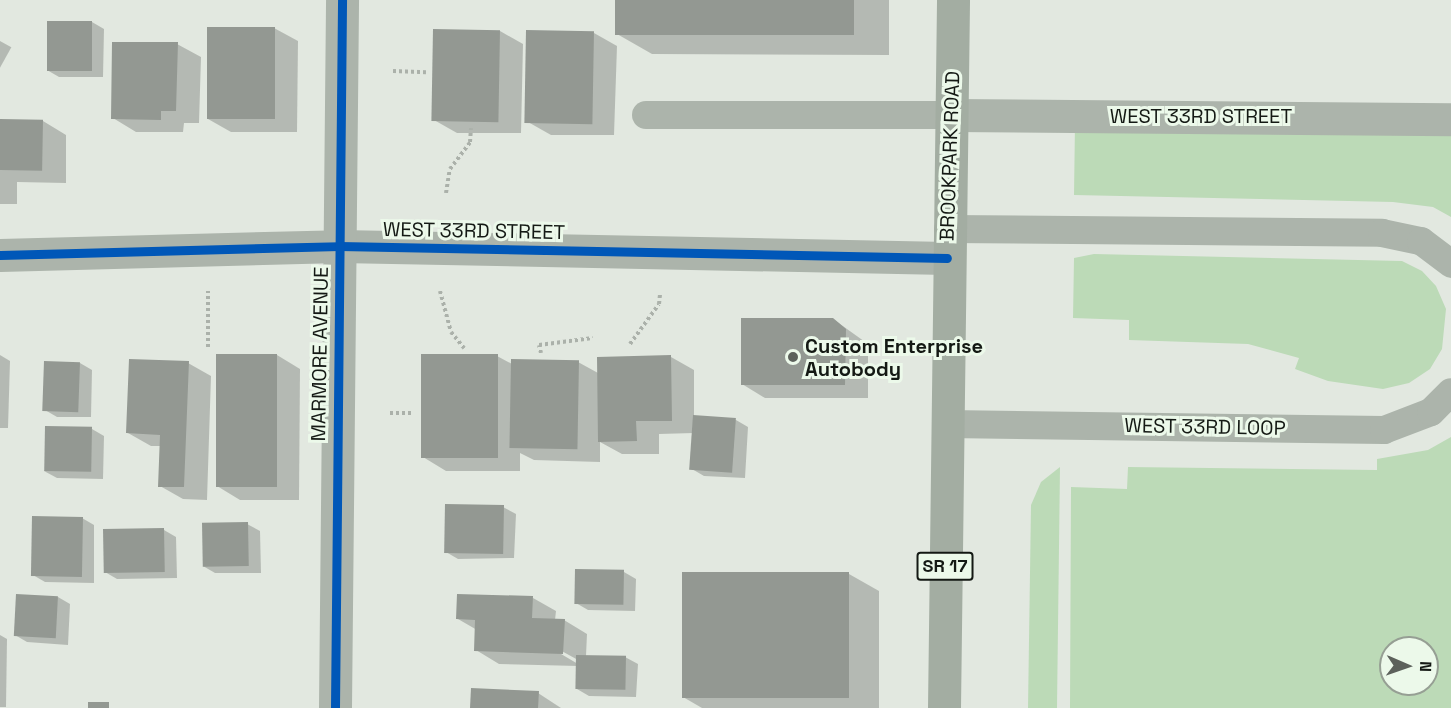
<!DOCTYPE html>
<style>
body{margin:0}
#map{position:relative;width:1451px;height:708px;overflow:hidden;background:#e2e8e0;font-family:"Space Grotesk",sans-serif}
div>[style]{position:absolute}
.green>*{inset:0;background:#bcdab7}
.shadow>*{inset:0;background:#0003;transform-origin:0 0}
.building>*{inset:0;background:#939892;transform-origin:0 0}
.path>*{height:4px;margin-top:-2px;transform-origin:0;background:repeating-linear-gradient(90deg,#abb1aa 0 3px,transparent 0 6px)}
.lane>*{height:28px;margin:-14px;padding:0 14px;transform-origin:14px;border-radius:14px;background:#acb4ab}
.street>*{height:33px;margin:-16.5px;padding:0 16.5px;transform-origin:16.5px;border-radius:16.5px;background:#acb4ab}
.primary>*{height:33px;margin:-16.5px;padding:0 16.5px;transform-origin:16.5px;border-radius:16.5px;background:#a3ada2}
.cycleway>*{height:9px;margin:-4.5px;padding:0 4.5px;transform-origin:4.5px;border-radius:4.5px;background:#0057b8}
.dots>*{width:16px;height:16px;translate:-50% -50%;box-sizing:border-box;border:3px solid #ecf9ea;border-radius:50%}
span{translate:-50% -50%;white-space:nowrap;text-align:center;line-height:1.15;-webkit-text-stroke:6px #ecf9ea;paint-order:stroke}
.shield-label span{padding:2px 4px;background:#ecf9ea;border:2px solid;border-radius:4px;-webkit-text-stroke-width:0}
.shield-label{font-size:18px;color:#141914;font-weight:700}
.street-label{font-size:20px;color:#141914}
.poi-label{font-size:20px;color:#141914;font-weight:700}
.left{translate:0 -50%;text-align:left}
.north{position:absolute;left:1379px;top:636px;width:60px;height:60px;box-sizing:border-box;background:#ecf9ea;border:2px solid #969f94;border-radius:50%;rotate:92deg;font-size:16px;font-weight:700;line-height:24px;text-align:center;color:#141914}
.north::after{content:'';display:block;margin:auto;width:21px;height:27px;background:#5c615b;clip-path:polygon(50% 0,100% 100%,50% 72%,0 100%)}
</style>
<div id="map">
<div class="green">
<div style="clip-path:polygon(1075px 123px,1451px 127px,1451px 217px,1433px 207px,1393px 202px,1074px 195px)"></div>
<div style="clip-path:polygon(1094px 254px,1402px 261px,1422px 271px,1436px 286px,1446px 309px,1442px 349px,1430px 369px,1409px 383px,1383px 389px,1328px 381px,1295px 369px,1299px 358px,1248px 344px,1129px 340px,1129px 320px,1073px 318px,1074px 258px)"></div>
<div style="clip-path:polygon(evenodd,1451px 437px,1451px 708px,1070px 708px,1071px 487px,1127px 489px,1128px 467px,1377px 470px,1377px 459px,1428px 450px,1451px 437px,1391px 648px,1427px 648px,1427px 684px,1391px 684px,1391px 648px)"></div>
<div style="clip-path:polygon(1060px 467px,1057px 708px,1028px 708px,1031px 505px,1041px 482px)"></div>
</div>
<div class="shadow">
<div style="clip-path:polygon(617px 0,889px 0,889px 55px,652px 54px,617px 34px)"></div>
<div style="clip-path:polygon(92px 22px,104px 29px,103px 77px,59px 77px,47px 70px)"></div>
<div style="clip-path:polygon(274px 28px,298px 41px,297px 132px,231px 132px,208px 119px)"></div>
<div style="clip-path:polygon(500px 31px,523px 44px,521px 133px,457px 133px,434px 120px)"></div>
<div style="clip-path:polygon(594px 33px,617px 46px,614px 135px,551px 135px,528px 122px)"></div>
<div style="left:0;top:41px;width:13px;height:75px;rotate:29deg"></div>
<div style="clip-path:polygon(177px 44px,201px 57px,199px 123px,184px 123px,183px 132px,136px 132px,113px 118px)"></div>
<div style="clip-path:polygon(0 121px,43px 121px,66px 135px,66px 183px,17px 182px,17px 204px,0 204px)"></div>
<div style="clip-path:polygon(833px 319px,868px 344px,868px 398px,765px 398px,742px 384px)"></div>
<div style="clip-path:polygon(0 355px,10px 361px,8px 428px,0 428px)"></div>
<div style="clip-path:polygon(277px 355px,300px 369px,299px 500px,240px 500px,217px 486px)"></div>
<div style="clip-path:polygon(497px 356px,512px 364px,578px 362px,598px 373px,671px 357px,694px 370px,694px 417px,736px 420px,748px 427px,745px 478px,704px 476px,692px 469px,694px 433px,659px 434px,659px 454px,622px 454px,600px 442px,600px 462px,534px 460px,520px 453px,520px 471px,446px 471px,423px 457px)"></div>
<div style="clip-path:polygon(80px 363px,92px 370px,91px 417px,57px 417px,45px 410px)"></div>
<div style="clip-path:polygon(188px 363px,211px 376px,207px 500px,183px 499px,160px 486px,161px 446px,151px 446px,128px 433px)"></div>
<div style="clip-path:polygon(92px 429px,104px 436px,103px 479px,57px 478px,44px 471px)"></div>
<div style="clip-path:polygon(503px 507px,516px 514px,514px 558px,458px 559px,446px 552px)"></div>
<div style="clip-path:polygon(82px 518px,94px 525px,94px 583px,45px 582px,33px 575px)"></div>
<div style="clip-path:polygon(247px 524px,260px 531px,261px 573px,215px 573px,203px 566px)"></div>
<div style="clip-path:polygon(164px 530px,176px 537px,177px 578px,117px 579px,105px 572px)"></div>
<div style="clip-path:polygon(624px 572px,636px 579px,635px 611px,588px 610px,576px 603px)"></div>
<div style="clip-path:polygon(849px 574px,879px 591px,879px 708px,702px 708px,683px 697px)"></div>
<div style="clip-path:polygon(58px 597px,70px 604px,68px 645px,27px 642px,15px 635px)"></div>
<div style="clip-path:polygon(evenodd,533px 598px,556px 611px,555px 620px,564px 620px,587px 634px,586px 656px,625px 657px,638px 664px,636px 697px,589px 696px,577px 689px,578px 666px,499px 664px,476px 650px,477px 630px,458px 619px,533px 598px,558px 649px,578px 660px,578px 664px,556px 651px,558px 649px)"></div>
<div style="clip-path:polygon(0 635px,7px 639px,6px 707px,0 707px)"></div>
<div style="clip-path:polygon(538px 693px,561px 708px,471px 708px)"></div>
</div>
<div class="building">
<div style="left:615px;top:0;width:239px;height:35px"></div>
<div style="left:47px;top:21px;width:45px;height:50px"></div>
<div style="left:207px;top:27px;width:68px;height:92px"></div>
<div style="left:433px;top:29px;width:67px;height:92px;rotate:1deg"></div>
<div style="left:526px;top:30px;width:68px;height:93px;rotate:1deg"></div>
<div style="clip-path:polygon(112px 42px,178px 42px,176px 111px,161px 111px,161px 120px,111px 119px)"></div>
<div style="left:0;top:119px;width:43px;height:51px;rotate:1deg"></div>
<div style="clip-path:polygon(741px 318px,833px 318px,846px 329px,845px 385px,741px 385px)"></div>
<div style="left:216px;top:354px;width:61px;height:133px"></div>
<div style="left:421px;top:354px;width:77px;height:104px"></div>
<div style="clip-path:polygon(671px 355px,672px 421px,636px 421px,637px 441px,598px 442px,597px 357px)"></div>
<div style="clip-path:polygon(129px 359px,189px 361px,184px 487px,158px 487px,160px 435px,126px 433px)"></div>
<div style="left:511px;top:359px;width:68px;height:89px;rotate:1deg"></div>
<div style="left:44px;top:361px;width:36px;height:50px;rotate:2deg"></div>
<div style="left:693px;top:415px;width:43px;height:55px;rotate:4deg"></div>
<div style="left:45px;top:426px;width:47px;height:45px;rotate:1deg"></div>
<div style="left:445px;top:504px;width:59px;height:49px;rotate:1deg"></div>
<div style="left:32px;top:516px;width:51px;height:60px;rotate:1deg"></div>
<div style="left:248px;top:522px;width:44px;height:46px;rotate:89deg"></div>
<div style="left:164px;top:528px;width:44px;height:61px;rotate:89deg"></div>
<div style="left:575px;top:569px;width:49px;height:35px;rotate:1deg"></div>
<div style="left:682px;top:572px;width:167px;height:126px"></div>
<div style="left:16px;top:594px;width:42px;height:42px;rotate:3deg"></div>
<div style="clip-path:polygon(457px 594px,533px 596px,532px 618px,565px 619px,563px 654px,474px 651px,475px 620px,456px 619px)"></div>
<div style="left:576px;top:655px;width:50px;height:34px;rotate:1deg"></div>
<div style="clip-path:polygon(471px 688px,539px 691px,538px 708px,470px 708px)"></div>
<div style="left:88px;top:702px;width:21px;height:6px"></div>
</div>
<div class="path">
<div style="left:393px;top:71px;width:33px;rotate:2deg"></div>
<div style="left:446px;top:193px;width:24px;rotate:-81deg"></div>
<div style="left:450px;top:169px;width:34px;rotate:-53deg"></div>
<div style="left:470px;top:142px;width:14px;rotate:-86deg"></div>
<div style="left:440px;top:291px;width:42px;rotate:75deg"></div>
<div style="left:451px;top:332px;width:21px;rotate:51deg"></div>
<div style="left:630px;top:344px;width:49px;rotate:-54.1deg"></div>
<div style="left:659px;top:304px;width:10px;rotate:-84deg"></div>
<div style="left:208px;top:347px;width:56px;rotate:-90deg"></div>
<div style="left:541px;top:353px;width:8px;rotate:-104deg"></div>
<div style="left:539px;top:345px;width:54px;rotate:-7.4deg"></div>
<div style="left:390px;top:413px;width:23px"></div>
</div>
<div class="lane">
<div style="left:646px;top:115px;width:306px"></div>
<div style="left:948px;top:229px;width:434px;rotate:0.5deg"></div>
<div style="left:1382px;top:233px;width:40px;rotate:12deg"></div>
<div style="left:1421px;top:241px;width:38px;rotate:37deg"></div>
<div style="left:947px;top:424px;width:437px;rotate:0.8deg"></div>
<div style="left:1384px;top:430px;width:50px;rotate:-21deg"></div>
<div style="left:1431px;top:412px;width:28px;rotate:-45deg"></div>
</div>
<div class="street">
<div style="left:952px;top:115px;width:499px;rotate:0.5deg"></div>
<div style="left:0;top:255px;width:339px;rotate:-1.5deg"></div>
<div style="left:339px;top:246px;width:608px;rotate:1.13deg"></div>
<div style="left:335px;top:708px;width:708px;rotate:-89.43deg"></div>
</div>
<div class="primary">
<div style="left:944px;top:708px;width:708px;rotate:-89.27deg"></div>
</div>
<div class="cycleway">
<div style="left:0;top:255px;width:339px;rotate:-1.5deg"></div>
<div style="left:339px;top:246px;width:608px;rotate:1.13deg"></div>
<div style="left:335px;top:708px;width:708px;rotate:-89.43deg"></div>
</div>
<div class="dots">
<div style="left:793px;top:357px;background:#5c615b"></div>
</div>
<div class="shield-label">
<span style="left:945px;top:566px">SR 17</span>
</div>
<div class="street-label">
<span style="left:1201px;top:116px">WEST 33RD STREET</span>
<span style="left:950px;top:156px;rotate:-88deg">BROOKPARK ROAD</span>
<span style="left:474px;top:231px;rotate:1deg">WEST 33RD STREET</span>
<span style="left:320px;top:354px;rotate:-89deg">MARMORE AVENUE</span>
<span style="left:1205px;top:427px;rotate:1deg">WEST 33RD LOOP</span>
</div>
<div class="poi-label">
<span class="left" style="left:805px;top:358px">Custom Enterprise<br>Autobody</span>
</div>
<div class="north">N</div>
</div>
